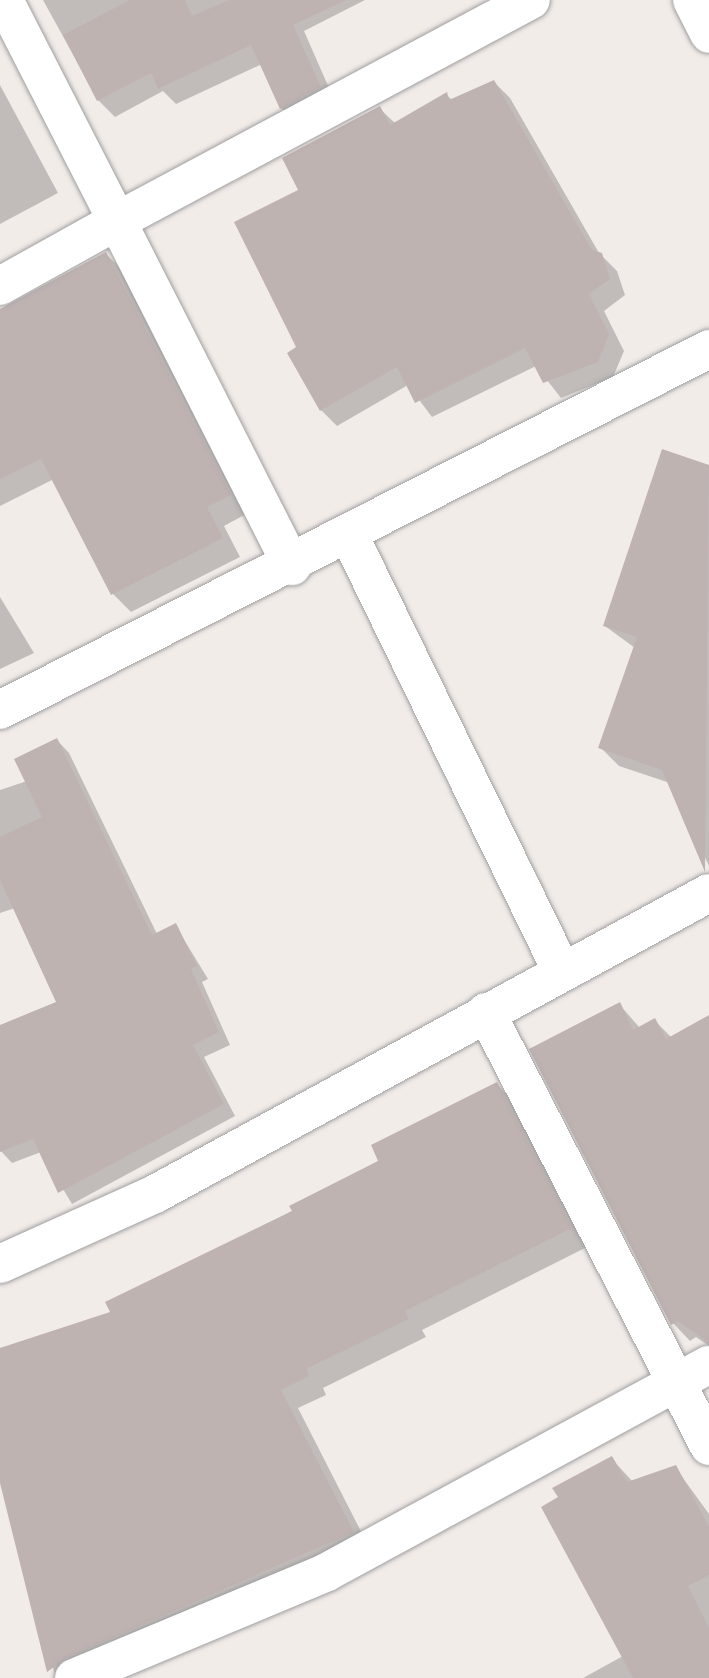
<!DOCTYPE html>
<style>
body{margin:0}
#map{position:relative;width:709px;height:1678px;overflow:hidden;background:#f2ece9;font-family:Quicksand,sans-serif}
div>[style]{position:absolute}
.shadow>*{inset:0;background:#0003}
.building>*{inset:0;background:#bfb3b2}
.roads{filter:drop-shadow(0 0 2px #9f9f9f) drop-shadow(0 0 2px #9f9f9f)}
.minor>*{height:38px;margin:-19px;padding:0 19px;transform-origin:19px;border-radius:19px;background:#fff}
span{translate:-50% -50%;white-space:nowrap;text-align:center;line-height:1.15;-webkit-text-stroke:7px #fff;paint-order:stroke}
</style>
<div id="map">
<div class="shadow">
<div style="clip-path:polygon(43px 0,365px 0,304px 31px,336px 104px,298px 125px,281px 108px,262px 64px,176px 104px,163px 91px,115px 117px,98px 100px)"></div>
<div style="clip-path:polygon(494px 82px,510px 98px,599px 253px,617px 271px,625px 295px,604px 311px,624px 351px,613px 377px,561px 398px,536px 366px,432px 417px,408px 385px,337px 426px,321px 410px,298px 348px,300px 191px,379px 108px,396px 124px,447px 95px,452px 100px)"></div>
<div style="clip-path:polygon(0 85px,58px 193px,0 224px)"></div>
<div style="clip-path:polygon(106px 254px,124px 272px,248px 513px,224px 526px,240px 557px,131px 612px,113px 594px,54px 479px,0 506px,0 312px)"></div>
<div style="clip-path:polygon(663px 452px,709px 467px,709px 866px,670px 783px,619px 766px,600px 747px,635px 648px,605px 626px)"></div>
<div style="clip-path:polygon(0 597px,34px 653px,0 669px)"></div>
<div style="clip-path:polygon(57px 740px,69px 753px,157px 934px,175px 925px,208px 979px,202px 982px,230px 1045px,204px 1057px,235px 1116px,72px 1204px,41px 1152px,12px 1163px,0 1150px,0 1027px,59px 1003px,15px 908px,0 913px,0 790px,27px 781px)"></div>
<div style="clip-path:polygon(619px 1004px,640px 1028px,655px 1021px,672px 1038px,709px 1017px,709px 1346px,696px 1337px,690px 1341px,673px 1323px)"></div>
<div style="clip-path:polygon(497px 1084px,515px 1103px,589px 1246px,422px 1330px,426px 1337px,323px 1388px,326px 1395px,298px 1408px,371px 1551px,56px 1678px,0 1477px,0 1350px,113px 1313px,380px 1161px)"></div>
<div style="clip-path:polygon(611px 1458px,633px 1482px,675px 1467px,709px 1514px,709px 1678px,583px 1678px,623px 1656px,560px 1498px)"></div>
</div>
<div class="building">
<div style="clip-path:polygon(130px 0,185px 0,192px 16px,229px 0,346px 0,293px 25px,321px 87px,280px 109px,251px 45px,158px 89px,151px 73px,97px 101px,63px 35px)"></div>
<div style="clip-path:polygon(494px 80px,592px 250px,602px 253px,610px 279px,589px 294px,609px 334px,598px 362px,543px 383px,525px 348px,415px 403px,397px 367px,320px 411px,287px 353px,296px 347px,234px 222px,298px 190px,282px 158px,380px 106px,390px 125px,447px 92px,449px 100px)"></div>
<div style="clip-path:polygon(106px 252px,231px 495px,207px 507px,223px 538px,111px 595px,41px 459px,0 479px,0 309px)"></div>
<div style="clip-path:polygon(662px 449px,709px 465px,705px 872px,662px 770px,598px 748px,637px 637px,603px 626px)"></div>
<div style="clip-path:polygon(57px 738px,152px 935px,176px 923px,197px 966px,191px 969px,219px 1032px,193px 1045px,224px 1104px,58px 1193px,33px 1139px,0 1152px,0 1025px,56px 1002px,0 880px,0 837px,42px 817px,14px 759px)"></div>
<div style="clip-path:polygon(620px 1002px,633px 1030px,655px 1018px,666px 1039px,709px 1015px,709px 1343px,678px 1321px,671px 1325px,529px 1049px)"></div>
<div style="clip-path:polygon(497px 1082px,572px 1228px,405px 1311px,409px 1319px,306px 1369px,309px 1376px,281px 1390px,354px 1532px,66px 1658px,47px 1672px,0 1483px,0 1348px,110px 1312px,105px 1302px,292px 1211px,289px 1206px,378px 1161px,371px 1145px)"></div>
<div style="clip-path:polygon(612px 1456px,627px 1482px,676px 1465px,709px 1527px,709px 1575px,688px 1586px,709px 1628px,709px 1678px,633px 1678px,541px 1507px,558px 1497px,552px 1488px)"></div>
</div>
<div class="roads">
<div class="minor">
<div style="left:4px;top:0;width:248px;rotate:62.9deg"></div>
<div style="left:117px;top:221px;width:469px;rotate:-28.1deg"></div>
<div style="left:692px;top:0;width:38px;rotate:63deg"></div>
<div style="left:0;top:286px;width:134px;rotate:-29.1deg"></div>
<div style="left:117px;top:221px;width:387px;rotate:63.1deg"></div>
<div style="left:350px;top:537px;width:479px;rotate:64deg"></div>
<div style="left:0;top:710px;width:796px;rotate:-26.98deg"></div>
<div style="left:486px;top:1012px;width:488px;rotate:62.8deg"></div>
<div style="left:0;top:1264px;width:170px;rotate:-24.3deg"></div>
<div style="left:155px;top:1194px;width:630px;rotate:-28.52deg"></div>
<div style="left:74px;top:1678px;width:274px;rotate:-22.7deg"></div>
<div style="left:327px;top:1572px;width:434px;rotate:-28.5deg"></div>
</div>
</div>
</div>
